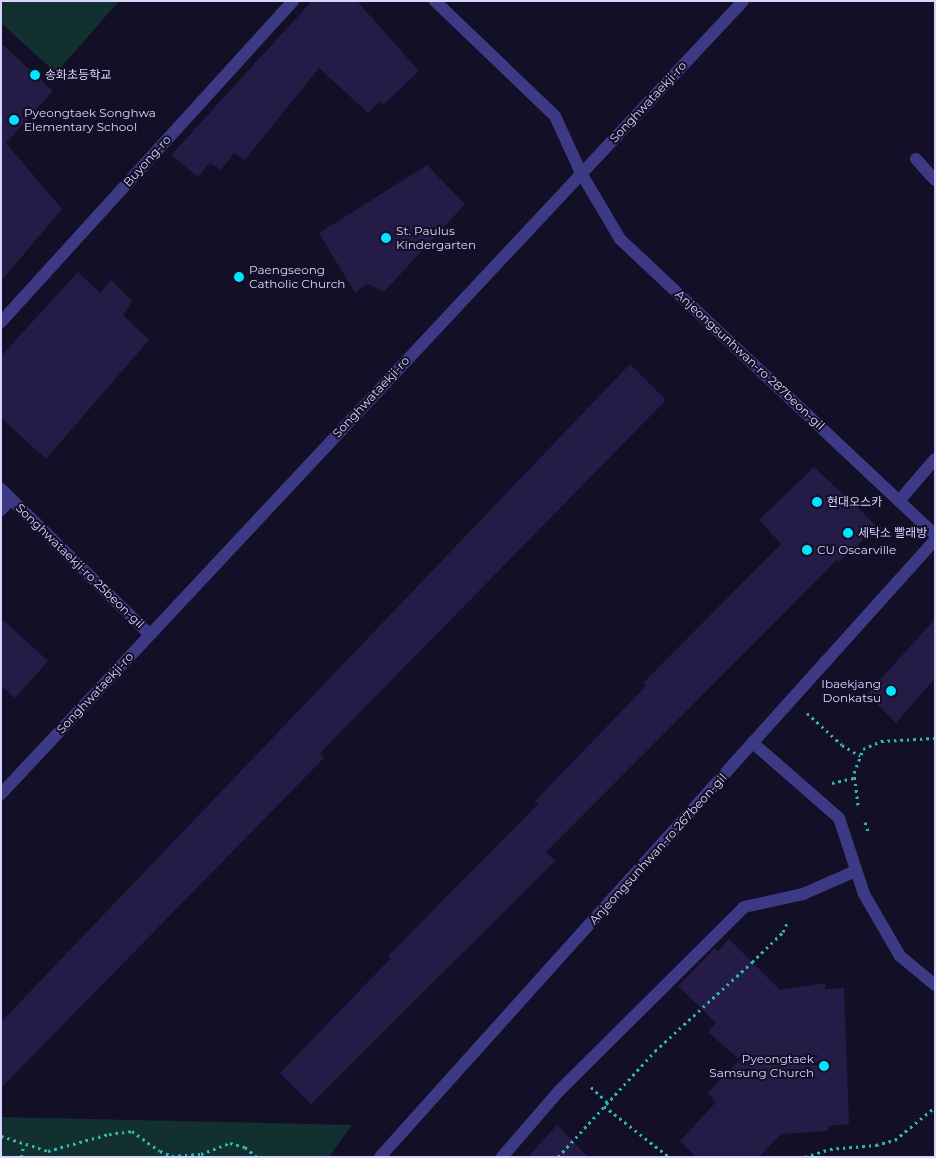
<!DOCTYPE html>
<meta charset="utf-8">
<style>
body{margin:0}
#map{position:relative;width:936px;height:1158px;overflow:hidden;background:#130f26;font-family:Montserrat,"Noto Sans KR",sans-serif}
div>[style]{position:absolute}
.green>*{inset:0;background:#12302f}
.building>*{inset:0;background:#241b47}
.path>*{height:3px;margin-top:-1.5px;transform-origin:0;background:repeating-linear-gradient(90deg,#2fb8b0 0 2.5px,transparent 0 6.5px)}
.service>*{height:12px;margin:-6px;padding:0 6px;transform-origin:6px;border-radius:6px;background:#3d3a85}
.minor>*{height:12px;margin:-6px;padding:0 6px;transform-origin:6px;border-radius:6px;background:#3d3a85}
.tertiary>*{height:12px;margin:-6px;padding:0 6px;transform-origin:6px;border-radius:6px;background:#3d3a85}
.dots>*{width:14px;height:14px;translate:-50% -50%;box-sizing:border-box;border:2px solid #130f26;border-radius:50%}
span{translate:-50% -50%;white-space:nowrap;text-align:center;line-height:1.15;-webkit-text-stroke:4px #130f26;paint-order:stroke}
.poi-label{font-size:12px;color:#d9d4ff}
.left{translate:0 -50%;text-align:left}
.right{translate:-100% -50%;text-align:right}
.street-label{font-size:12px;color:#d9d4ff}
.frame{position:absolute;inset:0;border:2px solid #d9d4ff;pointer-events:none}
</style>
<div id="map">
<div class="green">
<div style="clip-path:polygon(1px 1px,119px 1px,56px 73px,1px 23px)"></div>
<div style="clip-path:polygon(1px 1117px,352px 1125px,329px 1157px,1px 1157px)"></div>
</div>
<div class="building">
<div style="clip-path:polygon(312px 1px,357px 1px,419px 71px,383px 105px,379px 102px,368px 113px,319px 68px,245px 160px,234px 153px,221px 170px,210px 163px,198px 177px,171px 155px)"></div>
<div style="clip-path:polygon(1px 43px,53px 91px,6px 143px,62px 209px,1px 281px)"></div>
<div style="clip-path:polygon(427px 165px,465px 204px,384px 292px,368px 284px,355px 293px,319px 233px)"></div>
<div style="clip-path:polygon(78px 272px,100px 293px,111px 280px,132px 301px,123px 315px,149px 340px,46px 459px,1px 418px,1px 356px)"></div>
<div style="clip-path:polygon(630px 364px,666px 400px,320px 753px,324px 758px,1px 1088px,1px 1022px)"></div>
<div style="clip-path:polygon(814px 467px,878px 527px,839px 562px,837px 560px,546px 852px,555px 861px,311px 1104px,280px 1073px,391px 958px,388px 956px,538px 804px,535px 801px,646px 686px,643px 683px,781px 544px,759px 520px)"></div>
<div style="clip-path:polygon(1px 618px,48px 661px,15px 698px,1px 686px)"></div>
<div style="clip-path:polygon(935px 619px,935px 678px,896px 723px,867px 694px)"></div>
<div style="clip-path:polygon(729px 939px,780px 990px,825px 983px,825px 989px,844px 988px,849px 1124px,828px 1126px,828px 1131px,781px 1134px,759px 1157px,696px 1157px,680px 1141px,716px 1102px,707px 1093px,740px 1060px,708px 1032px,716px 1023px,678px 986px,715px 948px,718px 951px)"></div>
<div style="clip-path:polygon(557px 1125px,588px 1157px,528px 1157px)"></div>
</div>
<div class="path">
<div style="left:807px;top:713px;width:47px;rotate:42.4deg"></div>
<div style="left:842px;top:745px;width:21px;rotate:31deg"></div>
<div style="left:832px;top:783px;width:22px;rotate:-13deg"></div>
<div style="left:858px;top:805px;width:32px;rotate:-97deg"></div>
<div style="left:854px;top:773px;width:26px;rotate:-69deg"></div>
<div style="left:863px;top:749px;width:20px;rotate:-24deg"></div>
<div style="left:881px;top:741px;width:54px;rotate:-3.2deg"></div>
<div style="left:865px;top:822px;width:13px;rotate:72deg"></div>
<div style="left:591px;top:1087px;width:22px;rotate:43deg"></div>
<div style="left:604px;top:1106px;width:83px;rotate:38.1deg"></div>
<div style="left:1px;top:1136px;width:49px;rotate:17.7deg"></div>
<div style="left:48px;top:1151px;width:63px;rotate:-15.6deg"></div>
<div style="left:109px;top:1134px;width:23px;rotate:-7deg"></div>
<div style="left:132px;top:1131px;width:34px;rotate:36deg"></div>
<div style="left:160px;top:1151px;width:13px;rotate:23deg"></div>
<div style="left:172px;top:1156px;width:29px;rotate:-4deg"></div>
<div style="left:201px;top:1154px;width:31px;rotate:-21deg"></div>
<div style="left:230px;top:1143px;width:16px;rotate:15deg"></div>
<div style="left:245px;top:1147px;width:16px;rotate:40deg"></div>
<div style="left:21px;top:1157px;width:12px;rotate:-76deg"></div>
<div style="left:558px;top:1157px;width:144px;rotate:-47.5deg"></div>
<div style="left:655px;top:1051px;width:132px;rotate:-42.5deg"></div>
<div style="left:752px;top:962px;width:43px;rotate:-44.1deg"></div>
<div style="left:783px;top:932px;width:12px;rotate:-66deg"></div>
<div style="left:805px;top:1157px;width:26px;rotate:-18deg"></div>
<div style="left:830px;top:1149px;width:46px;rotate:-5deg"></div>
<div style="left:876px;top:1145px;width:20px;rotate:-15deg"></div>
<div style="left:895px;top:1140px;width:52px;rotate:-39.5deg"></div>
</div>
<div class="service">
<div style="left:916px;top:159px;width:28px;rotate:48deg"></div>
<div style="left:899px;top:501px;width:55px;rotate:-49.4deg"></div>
</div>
<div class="minor">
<div style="left:1px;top:322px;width:434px;rotate:-47.7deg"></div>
<div style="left:1px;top:489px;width:207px;rotate:44.4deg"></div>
<div style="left:1px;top:510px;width:15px;rotate:-48deg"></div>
<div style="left:753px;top:743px;width:114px;rotate:41.1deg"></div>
<div style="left:839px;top:818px;width:80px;rotate:71.8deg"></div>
<div style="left:864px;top:894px;width:72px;rotate:59.9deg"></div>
<div style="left:900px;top:956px;width:45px;rotate:39.6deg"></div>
<div style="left:502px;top:1157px;width:87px;rotate:-49.2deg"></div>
<div style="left:559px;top:1091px;width:261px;rotate:-44.8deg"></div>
<div style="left:744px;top:907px;width:60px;rotate:-12.4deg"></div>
<div style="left:803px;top:894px;width:58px;rotate:-23.5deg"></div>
</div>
<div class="tertiary">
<div style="left:435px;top:1px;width:166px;rotate:43.8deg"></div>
<div style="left:555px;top:116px;width:63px;rotate:65.5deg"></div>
<div style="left:581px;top:173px;width:77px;rotate:59.4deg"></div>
<div style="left:620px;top:239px;width:432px;rotate:43.2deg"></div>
<div style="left:1px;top:794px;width:1086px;rotate:-46.9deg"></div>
<div style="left:380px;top:1157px;width:830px;rotate:-48.03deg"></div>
</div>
<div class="dots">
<div style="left:35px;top:75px;background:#00e5ff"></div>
<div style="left:14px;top:120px;background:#00e5ff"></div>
<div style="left:386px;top:238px;background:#00e5ff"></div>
<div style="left:239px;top:277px;background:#00e5ff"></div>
<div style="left:817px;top:502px;background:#00e5ff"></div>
<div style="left:848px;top:533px;background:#00e5ff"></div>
<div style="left:807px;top:550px;background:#00e5ff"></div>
<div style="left:891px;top:691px;background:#00e5ff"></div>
<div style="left:824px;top:1066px;background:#00e5ff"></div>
</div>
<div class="poi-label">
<span class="left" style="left:45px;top:75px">송화초등학교</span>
<span class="left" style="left:24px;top:120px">Pyeongtaek Songhwa<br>Elementary School</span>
<span class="left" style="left:396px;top:238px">St. Paulus<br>Kindergarten</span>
<span class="left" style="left:249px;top:277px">Paengseong<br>Catholic Church</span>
<span class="left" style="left:827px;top:502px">현대오스카</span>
<span class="left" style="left:858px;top:533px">세탁소 빨래방</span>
<span class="left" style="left:817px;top:550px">CU Oscarville</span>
<span class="right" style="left:881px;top:691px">Ibaekjang<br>Donkatsu</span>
<span class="right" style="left:814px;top:1066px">Pyeongtaek<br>Samsung Church</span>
</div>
<div class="street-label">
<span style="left:648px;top:102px;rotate:-47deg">Songhwataekji-ro</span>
<span style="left:147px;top:161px;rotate:-48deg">Buyong-ro</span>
<span style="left:750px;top:360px;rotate:43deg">Anjeongsunhwan-ro 287beon-gil</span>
<span style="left:371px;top:397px;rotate:-47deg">Songhwataekji-ro</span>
<span style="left:80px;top:566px;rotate:44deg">Songhwataekji-ro 25beon-gil</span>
<span style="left:95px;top:693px;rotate:-47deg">Songhwataekji-ro</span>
<span style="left:658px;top:849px;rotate:-48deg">Anjeongsunhwan-ro 267beon-gil</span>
</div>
<div class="frame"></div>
</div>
